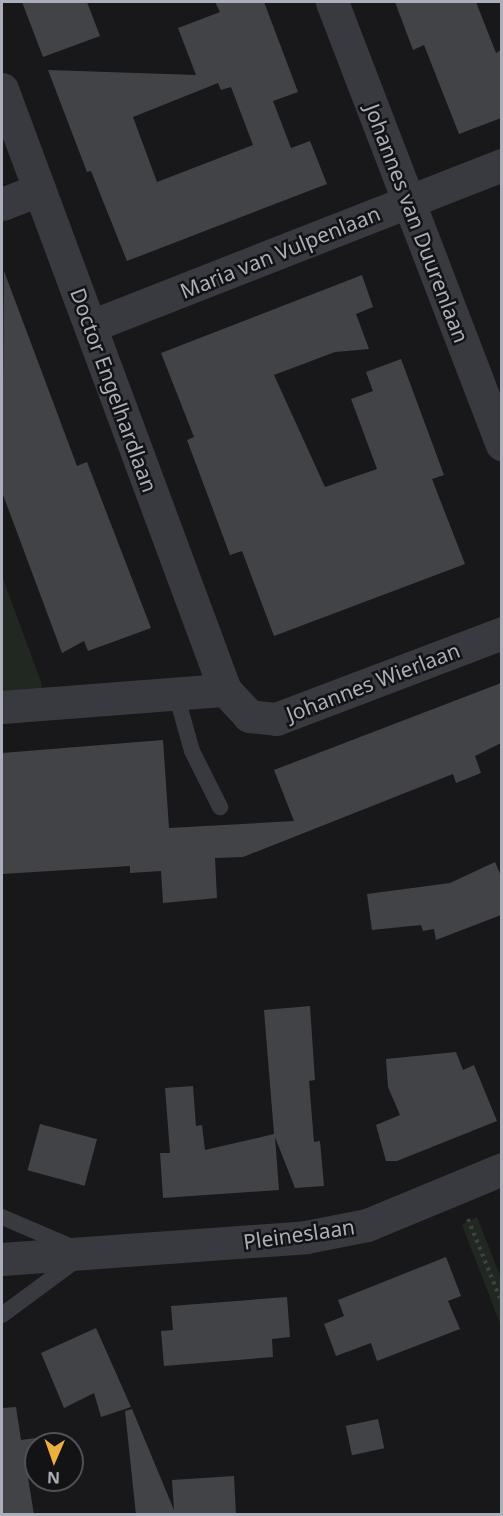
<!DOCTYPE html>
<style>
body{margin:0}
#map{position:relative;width:503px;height:1516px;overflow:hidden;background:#18181a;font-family:"Noto Sans",sans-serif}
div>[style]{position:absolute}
.green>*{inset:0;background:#202821}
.building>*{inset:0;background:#424347;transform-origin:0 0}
.path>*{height:4px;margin-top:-2px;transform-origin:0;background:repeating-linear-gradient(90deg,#3f4146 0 3px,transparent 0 7.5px)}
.lane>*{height:16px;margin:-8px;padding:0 8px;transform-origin:8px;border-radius:8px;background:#393a3f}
.street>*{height:33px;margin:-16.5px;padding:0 16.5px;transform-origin:16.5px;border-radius:16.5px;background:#393a3f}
span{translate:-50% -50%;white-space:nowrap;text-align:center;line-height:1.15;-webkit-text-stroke:5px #131315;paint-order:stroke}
.street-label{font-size:21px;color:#abafb9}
.frame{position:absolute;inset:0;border:3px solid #abafb9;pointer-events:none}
.north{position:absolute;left:24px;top:1432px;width:60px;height:60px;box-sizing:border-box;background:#131315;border:2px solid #505157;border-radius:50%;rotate:182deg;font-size:16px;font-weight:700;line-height:24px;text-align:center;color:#abafb9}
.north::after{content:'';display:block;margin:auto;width:21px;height:27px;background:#ecae3e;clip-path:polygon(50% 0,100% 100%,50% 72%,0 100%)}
</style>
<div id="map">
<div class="green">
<div style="clip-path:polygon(2px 576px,41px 682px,42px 692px,2px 698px)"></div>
<div style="clip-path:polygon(477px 1217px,501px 1278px,501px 1326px,462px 1225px)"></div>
</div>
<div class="building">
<div style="clip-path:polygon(22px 2px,87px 2px,100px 36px,43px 57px)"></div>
<div style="clip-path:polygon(evenodd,215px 2px,264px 2px,298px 92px,273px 101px,291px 148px,310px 141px,327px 184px,127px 261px,91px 171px,87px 172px,48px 70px,196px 75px,178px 28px,220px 12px,215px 2px,218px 83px,221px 90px,231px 87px,253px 145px,157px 182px,133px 117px,218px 83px)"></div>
<div style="clip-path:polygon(395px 2px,476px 2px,496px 53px,501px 50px,501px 118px,459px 134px,424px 45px,413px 50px)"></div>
<div style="clip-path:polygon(4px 271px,77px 466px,87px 462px,151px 628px,88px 651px,84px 641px,62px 653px,2px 492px)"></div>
<div style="clip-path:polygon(362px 275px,373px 307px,356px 314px,369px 349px,335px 352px,274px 375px,325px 487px,377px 469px,351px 399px,373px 391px,366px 372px,401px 359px,444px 475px,432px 479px,465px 564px,274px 636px,242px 551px,230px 555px,187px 440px,194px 437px,161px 353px)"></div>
<div style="clip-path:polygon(501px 683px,501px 743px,475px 756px,481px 773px,456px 783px,453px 774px,243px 857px,215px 858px,217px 898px,163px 903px,161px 871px,130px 873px,130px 866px,2px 874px,2px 753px,163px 740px,169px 828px,294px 821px,274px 770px)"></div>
<div style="clip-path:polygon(495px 862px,501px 876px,501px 915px,436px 940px,434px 929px,423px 931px,421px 925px,372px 930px,367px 894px,450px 883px)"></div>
<div style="clip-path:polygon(310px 1006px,315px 1080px,309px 1081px,314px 1142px,320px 1141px,324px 1186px,295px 1188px,275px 1137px,279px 1190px,163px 1198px,160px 1153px,170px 1153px,165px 1088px,193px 1086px,196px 1126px,202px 1125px,205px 1150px,274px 1134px,264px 1010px)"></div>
<div style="clip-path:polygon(456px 1052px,463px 1070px,474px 1065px,497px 1121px,397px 1161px,386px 1161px,376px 1125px,400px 1115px,388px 1087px,386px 1059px)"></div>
<div style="left:40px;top:1124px;width:59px;height:48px;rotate:15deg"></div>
<div style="clip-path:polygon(446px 1257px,461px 1296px,448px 1301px,460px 1329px,377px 1361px,371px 1343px,336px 1356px,324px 1324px,344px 1316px,338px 1300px)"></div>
<div style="clip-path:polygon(287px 1297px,290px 1337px,272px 1339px,273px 1357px,164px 1366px,161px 1331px,173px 1330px,171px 1306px)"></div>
<div style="clip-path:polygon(96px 1328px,131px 1407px,101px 1417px,94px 1393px,64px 1408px,41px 1353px)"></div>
<div style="clip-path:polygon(16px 1407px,21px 1440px,36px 1438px,36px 1470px,27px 1471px,34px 1515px,2px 1515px,2px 1408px)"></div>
<div style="clip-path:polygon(132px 1409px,174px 1510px,172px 1480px,234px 1476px,236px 1515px,136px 1515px,125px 1411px)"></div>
<div style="left:378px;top:1419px;width:30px;height:33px;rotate:78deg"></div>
</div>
<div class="path">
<div style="left:468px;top:1219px;width:91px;rotate:68deg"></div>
</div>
<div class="lane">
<div style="left:176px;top:694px;width:59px;rotate:74.3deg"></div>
<div style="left:192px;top:751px;width:63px;rotate:63.4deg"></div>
<div style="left:2px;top:1217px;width:91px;rotate:23.2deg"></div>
<div style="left:86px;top:1253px;width:104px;rotate:143.6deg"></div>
</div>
<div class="street">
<div style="left:332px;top:2px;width:474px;rotate:69deg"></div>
<div style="left:2px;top:89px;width:641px;rotate:69.64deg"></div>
<div style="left:2px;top:204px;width:40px;rotate:-21deg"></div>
<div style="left:91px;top:326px;width:441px;rotate:-21.4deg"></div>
<div style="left:2px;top:707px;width:224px;rotate:-4.4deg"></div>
<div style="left:225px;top:690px;width:35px;rotate:47deg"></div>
<div style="left:249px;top:716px;width:27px;rotate:6deg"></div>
<div style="left:276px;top:719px;width:242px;rotate:-20.8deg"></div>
<div style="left:2px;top:1259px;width:305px;rotate:-4.1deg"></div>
<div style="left:306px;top:1237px;width:62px;rotate:-11.1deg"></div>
<div style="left:367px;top:1225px;width:146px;rotate:-22.5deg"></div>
</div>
<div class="street-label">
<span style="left:417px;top:223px;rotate:69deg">Johannes van Duurenlaan</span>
<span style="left:280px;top:252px;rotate:-22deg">Maria van Vulpenlaan</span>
<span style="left:114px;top:390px;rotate:70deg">Doctor Engelhardlaan</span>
<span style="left:373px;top:682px;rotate:-21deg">Johannes Wierlaan</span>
<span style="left:299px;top:1234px;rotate:-8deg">Pleineslaan</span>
</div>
<div class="frame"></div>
<div class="north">N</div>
</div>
